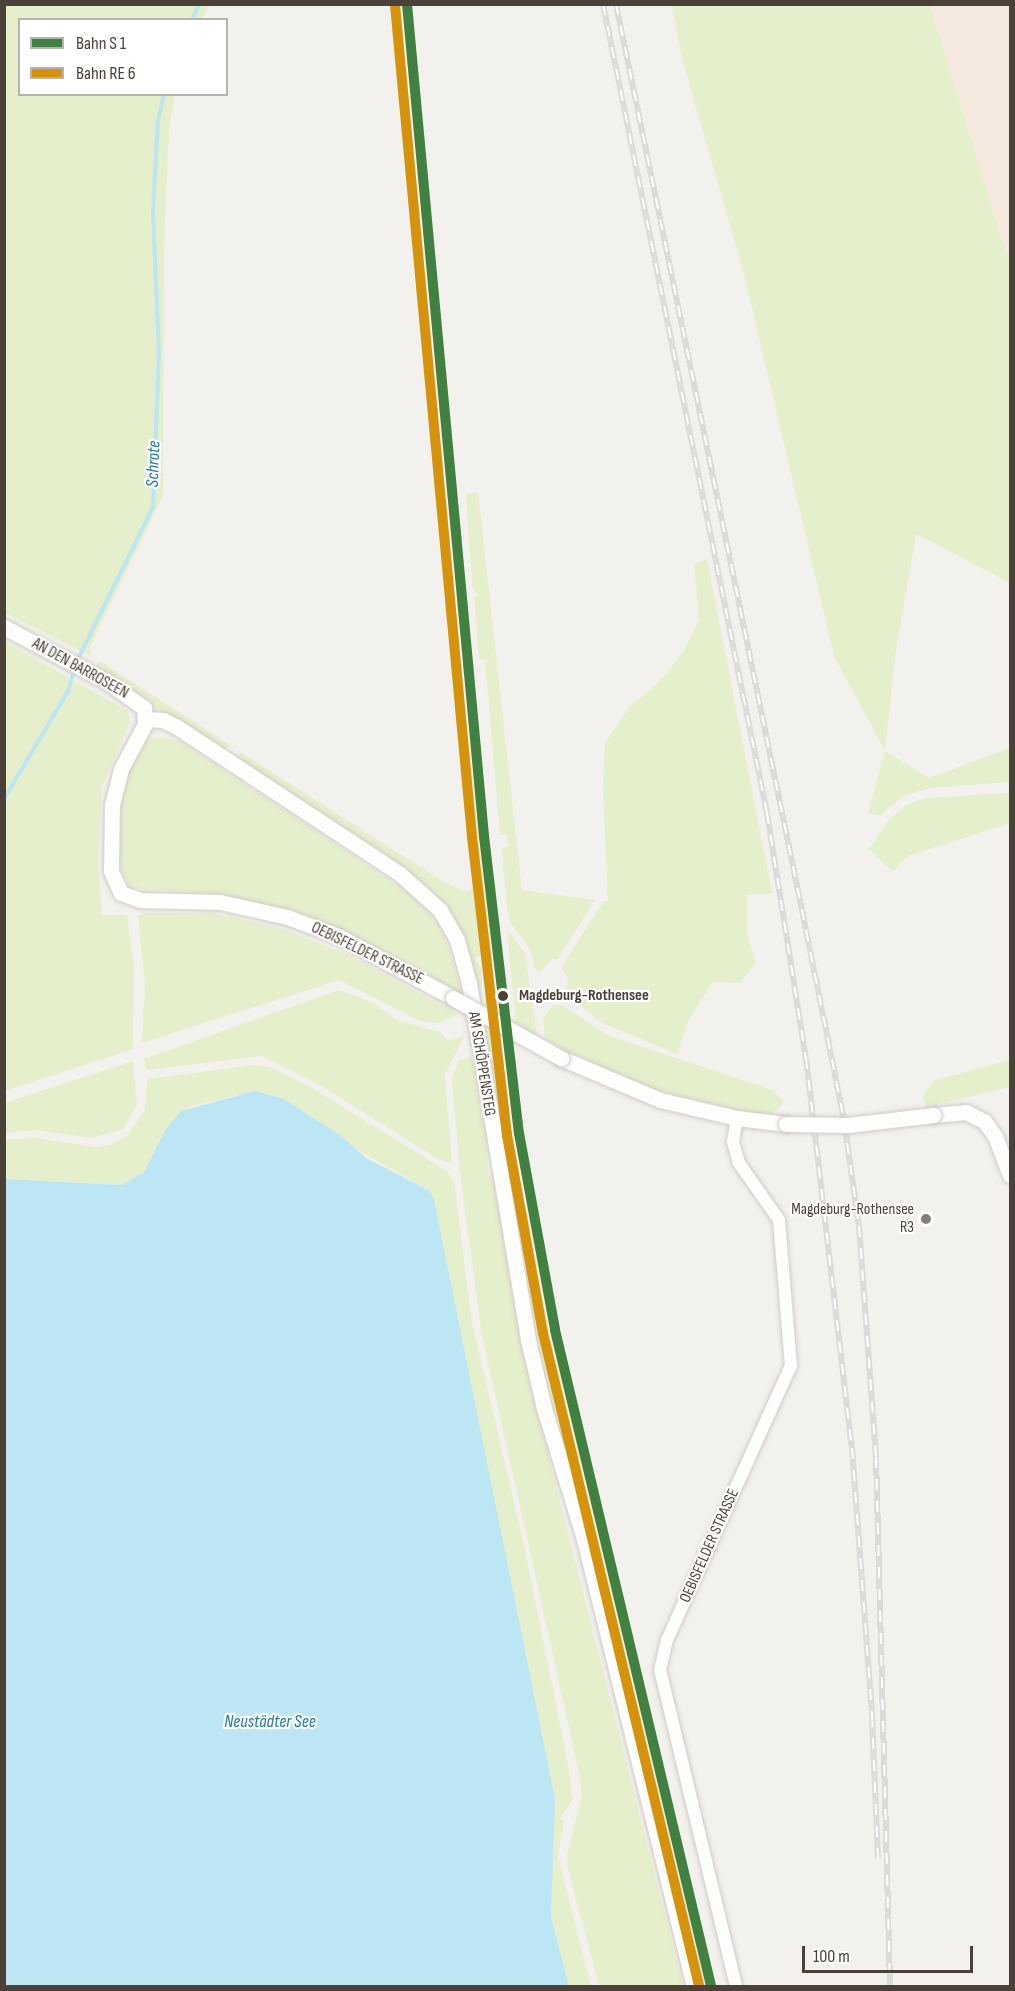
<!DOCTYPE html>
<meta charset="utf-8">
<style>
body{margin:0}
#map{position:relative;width:1015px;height:1991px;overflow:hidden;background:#f3f1ee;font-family:"Sofia Sans Condensed",sans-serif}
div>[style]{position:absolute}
.commercial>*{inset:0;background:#f6eae0}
.green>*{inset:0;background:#e6efcc}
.water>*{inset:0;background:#bce6f4}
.stream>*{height:4px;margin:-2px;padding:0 2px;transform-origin:2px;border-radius:2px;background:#bce6f4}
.roads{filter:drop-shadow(0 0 2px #d0ccc8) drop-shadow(0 0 2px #d0ccc8)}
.minor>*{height:12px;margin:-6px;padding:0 6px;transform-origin:6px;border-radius:6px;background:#fdfdfc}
.tertiary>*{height:15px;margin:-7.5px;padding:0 7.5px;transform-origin:7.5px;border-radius:7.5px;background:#fdfdfc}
.rail>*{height:6px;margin-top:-3px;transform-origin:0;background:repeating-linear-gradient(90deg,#fff 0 11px,#dbdbda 0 22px);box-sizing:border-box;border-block:2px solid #dbdbda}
.bridges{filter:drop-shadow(0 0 2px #d0ccc8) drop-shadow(0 0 2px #d0ccc8)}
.tertiary-bridge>*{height:15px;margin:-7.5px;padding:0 7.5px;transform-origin:7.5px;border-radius:7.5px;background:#fdfdfc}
.rail-1>*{height:10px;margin:-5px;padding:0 5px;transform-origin:5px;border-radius:5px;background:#408040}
.rail-2>*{height:10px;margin:-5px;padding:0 5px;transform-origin:5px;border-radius:5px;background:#d5920b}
.dots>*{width:16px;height:16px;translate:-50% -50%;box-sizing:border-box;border:3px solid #fff;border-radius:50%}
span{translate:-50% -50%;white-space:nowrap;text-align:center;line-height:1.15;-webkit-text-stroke:4.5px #fff;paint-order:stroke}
.street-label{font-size:16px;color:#4c4138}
.stop-label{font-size:16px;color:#4c4138;font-weight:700}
.left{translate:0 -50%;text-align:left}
.poi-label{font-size:16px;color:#4c4138}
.right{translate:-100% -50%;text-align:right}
.water-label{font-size:18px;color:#227c9f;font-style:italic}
.frame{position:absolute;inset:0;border:6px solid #4c4138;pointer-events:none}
.legend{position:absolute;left:18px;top:18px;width:210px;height:78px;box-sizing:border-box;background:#fff;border:2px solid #b7b3af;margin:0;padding:8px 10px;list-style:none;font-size:18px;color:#4c4138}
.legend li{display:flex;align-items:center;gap:12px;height:30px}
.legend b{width:30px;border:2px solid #b7b3af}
.scale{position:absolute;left:802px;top:1946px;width:171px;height:27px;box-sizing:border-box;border:3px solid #4c4138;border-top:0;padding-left:8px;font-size:18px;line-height:21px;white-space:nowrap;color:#4c4138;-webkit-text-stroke:4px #fff;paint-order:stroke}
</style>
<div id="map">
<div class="commercial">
<div style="clip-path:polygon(930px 5px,1010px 5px,1010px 254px,1005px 249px)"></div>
</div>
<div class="green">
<div style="clip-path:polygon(4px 5px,209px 5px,202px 19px,20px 20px,20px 94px,175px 95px,169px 128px,164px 250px,163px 496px,89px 649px,93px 657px,5px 613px)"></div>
<div style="clip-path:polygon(672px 5px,930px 5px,1005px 249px,1010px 254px,1010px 583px,916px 534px,895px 657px,885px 751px,929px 778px,1010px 748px,1010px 782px,930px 788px,903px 796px,880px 816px,868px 813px,885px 751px,834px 656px,744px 274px,682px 59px)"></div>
<div style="clip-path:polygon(478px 492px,522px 890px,595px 900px,558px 959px,552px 959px,540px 972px,535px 969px,531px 951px,511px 923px,507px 909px,502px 848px,508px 847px,507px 835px,500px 835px,485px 660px,479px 659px,474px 597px,478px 595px,472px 587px,466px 494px)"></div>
<div style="clip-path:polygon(707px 559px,772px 893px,747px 895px,747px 934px,756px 963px,740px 983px,713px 982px,689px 1019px,677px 1054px,602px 1023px,570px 997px,566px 988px,568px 978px,561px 967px,604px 901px,608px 901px,603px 788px,605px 743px,630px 706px,660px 681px,683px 652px,699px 620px,694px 564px)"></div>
<div style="clip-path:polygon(5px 642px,128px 711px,130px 722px,102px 787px,98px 859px,102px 915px,127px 915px,134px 967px,133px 1049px,5px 1091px)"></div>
<div style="clip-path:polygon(100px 661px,231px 746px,220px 750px,96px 667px)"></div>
<div style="clip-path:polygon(468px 734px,495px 968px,480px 956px,475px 958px,482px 970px,481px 1003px,476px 1000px,459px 928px,429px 887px,239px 762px,239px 751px,444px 882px,467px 892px,475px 886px)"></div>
<div style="clip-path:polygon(162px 737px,181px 742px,406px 891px,437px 921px,450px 950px,461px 992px,338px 929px,285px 909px,215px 894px,141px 889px,129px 885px,117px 860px,118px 808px,126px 777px,144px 741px)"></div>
<div style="clip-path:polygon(1010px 793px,1010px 823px,908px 856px,893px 872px,869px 849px,887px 822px,906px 805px,926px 798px)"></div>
<div style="clip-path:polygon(146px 913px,213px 913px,280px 928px,347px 954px,458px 1014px,440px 1023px,420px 1021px,339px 980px,142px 1043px,145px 985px,138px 916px)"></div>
<div style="clip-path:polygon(507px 929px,525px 953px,537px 1035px,516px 1023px)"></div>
<div style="clip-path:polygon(486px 974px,490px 978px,494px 1010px,485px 1005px)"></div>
<div style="clip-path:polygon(339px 990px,371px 1002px,399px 1021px,440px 1032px,448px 1041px,465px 1035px,445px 1074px,452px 1164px,436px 1158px,320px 1085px,262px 1056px,146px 1070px,144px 1059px)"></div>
<div style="clip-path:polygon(553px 1005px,562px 1005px,609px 1036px,772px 1090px,784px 1102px,772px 1114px,752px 1113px,642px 1087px,545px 1039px,543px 1018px)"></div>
<div style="clip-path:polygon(479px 1025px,494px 1034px,497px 1087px,503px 1087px,522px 1206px,526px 1206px,549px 1330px,705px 1986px,699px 1986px,577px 1485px,554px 1421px,533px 1333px)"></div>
<div style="clip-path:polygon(472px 1057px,486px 1138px,488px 1174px,494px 1181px,535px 1403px,683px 1986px,599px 1986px,568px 1869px,567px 1854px,582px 1795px,580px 1778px,481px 1331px,459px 1164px,452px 1079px,459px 1060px)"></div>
<div style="clip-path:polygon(1010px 1060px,1010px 1087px,926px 1107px,923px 1096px,933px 1081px)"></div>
<div style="clip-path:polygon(133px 1061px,137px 1105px,123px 1129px,92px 1138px,35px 1130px,5px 1133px,5px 1103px)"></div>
<div style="clip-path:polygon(254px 1065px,270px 1067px,312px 1088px,445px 1170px,454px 1181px,472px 1323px,525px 1549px,568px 1764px,573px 1799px,560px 1819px,564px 1821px,558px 1856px,591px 1986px,569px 1986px,551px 1917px,550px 1875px,430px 1191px,254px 1091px,188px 1107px,166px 1129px,144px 1172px,122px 1185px,5px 1179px,4px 1140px,34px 1138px,96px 1147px,110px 1145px,127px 1136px,145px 1110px,147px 1079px)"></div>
</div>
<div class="water">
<div style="clip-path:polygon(254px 1091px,282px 1098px,340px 1135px,366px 1158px,430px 1191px,434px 1200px,555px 1799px,551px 1917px,569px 1986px,5px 1986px,5px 1179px,122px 1185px,144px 1172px,166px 1129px,181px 1111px)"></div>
</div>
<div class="stream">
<div style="left:192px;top:20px;width:17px;rotate:-66deg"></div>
<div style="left:77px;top:661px;width:172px;rotate:-63.7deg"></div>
<div style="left:153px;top:507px;width:153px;rotate:-87.8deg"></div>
<div style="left:159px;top:354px;width:142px;rotate:-92.4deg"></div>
<div style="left:153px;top:212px;width:91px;rotate:-86.9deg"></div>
<div style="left:158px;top:121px;width:28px;rotate:-77deg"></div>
<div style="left:4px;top:799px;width:126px;rotate:-59.3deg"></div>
<div style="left:68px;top:691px;width:24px;rotate:-73deg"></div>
</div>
<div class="roads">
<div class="minor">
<div style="left:736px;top:1986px;width:325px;rotate:-103.5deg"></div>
<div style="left:660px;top:1670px;width:31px;rotate:-77deg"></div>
<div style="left:667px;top:1640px;width:301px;rotate:-65.7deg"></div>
<div style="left:791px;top:1366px;width:146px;rotate:-94.7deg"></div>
<div style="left:779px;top:1220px;width:70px;rotate:-125.1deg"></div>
<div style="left:739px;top:1163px;width:22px;rotate:-106deg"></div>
<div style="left:733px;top:1142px;width:24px;rotate:-81deg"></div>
</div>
<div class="tertiary">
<div style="left:4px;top:627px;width:115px;rotate:27.9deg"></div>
<div style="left:106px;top:681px;width:47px;rotate:35.4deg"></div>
<div style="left:144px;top:708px;width:16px;rotate:86deg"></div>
<div style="left:145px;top:724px;width:51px;rotate:118.1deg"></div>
<div style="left:121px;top:769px;width:36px;rotate:104deg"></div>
<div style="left:112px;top:804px;width:67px;rotate:90.9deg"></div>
<div style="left:111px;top:871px;width:24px;rotate:66deg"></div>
<div style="left:121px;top:893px;width:20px;rotate:20deg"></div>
<div style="left:140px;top:900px;width:80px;rotate:1.4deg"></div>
<div style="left:220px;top:902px;width:69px;rotate:12.6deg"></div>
<div style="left:287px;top:917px;width:54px;rotate:20.4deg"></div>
<div style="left:338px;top:936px;width:131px;rotate:28.3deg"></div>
<div style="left:146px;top:719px;width:17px;rotate:3deg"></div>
<div style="left:163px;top:720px;width:16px;rotate:27deg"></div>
<div style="left:177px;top:727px;width:267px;rotate:33.4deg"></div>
<div style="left:400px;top:874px;width:54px;rotate:42deg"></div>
<div style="left:440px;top:910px;width:34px;rotate:60deg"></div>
<div style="left:457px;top:940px;width:45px;rotate:74.4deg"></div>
<div style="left:469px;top:983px;width:362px;rotate:80.6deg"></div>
<div style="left:528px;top:1340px;width:70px;rotate:76.8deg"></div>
<div style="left:544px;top:1408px;width:137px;rotate:73deg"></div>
<div style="left:584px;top:1539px;width:460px;rotate:76.2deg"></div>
<div style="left:561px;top:1058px;width:108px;rotate:23deg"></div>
<div style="left:660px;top:1100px;width:79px;rotate:13.2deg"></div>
<div style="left:737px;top:1118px;width:49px;rotate:7deg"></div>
<div style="left:933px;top:1115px;width:33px;rotate:-5deg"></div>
<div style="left:966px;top:1112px;width:20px;rotate:27deg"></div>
<div style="left:984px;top:1121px;width:19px;rotate:54deg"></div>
<div style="left:995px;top:1136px;width:42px;rotate:69deg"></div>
</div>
</div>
<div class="rail">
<div style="left:603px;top:4px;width:825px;rotate:78.54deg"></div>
<div style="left:767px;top:813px;width:248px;rotate:81deg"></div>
<div style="left:806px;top:1058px;width:393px;rotate:83.3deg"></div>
<div style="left:852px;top:1448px;width:269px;rotate:85.7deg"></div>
<div style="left:872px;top:1716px;width:143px;rotate:87.6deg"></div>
<div style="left:616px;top:4px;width:945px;rotate:78.4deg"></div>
<div style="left:806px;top:930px;width:195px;rotate:78.7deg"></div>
<div style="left:844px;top:1121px;width:106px;rotate:81.9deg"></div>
<div style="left:859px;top:1226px;width:232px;rotate:85.8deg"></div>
<div style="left:876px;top:1457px;width:529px;rotate:88.48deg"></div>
</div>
<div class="bridges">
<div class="tertiary-bridge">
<div style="left:453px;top:998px;width:124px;rotate:29.1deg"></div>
<div style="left:786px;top:1124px;width:62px;rotate:0.9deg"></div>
<div style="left:848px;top:1125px;width:86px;rotate:-6.7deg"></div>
</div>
</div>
<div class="rail-1">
<div style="left:407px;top:4px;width:836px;rotate:84.71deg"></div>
<div style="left:484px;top:836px;width:299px;rotate:83.3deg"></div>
<div style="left:519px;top:1133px;width:200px;rotate:79.6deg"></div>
<div style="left:555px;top:1330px;width:674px;rotate:76.62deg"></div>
</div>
<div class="rail-2">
<div style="left:395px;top:5px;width:836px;rotate:84.71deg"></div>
<div style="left:472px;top:837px;width:300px;rotate:83.3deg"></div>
<div style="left:507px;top:1135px;width:201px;rotate:79.7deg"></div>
<div style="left:543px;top:1333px;width:671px;rotate:76.56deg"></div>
</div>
<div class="dots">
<div style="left:503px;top:996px;background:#4c4138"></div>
<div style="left:926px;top:1219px;background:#867f78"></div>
</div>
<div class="street-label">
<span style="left:80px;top:669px;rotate:29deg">AN DEN BARROSEEN</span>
<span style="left:367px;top:954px;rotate:26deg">OEBISFELDER STRASSE</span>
<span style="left:481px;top:1064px;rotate:81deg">AM SCHÖPPENSTEG</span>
<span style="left:710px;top:1546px;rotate:-66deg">OEBISFELDER STRASSE</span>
</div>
<div class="stop-label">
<span class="left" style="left:519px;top:996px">Magdeburg-Rothensee</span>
</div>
<div class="poi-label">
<span class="right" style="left:914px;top:1219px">Magdeburg-Rothensee<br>R3</span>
</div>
<div class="water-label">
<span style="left:154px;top:464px;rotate:-88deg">Schrote</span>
<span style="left:270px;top:1722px">Neustädter See</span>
</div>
<div class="frame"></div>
<ul class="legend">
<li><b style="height:8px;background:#408040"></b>Bahn S 1</li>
<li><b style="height:8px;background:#d5920b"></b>Bahn RE 6</li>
</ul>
<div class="scale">100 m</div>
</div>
